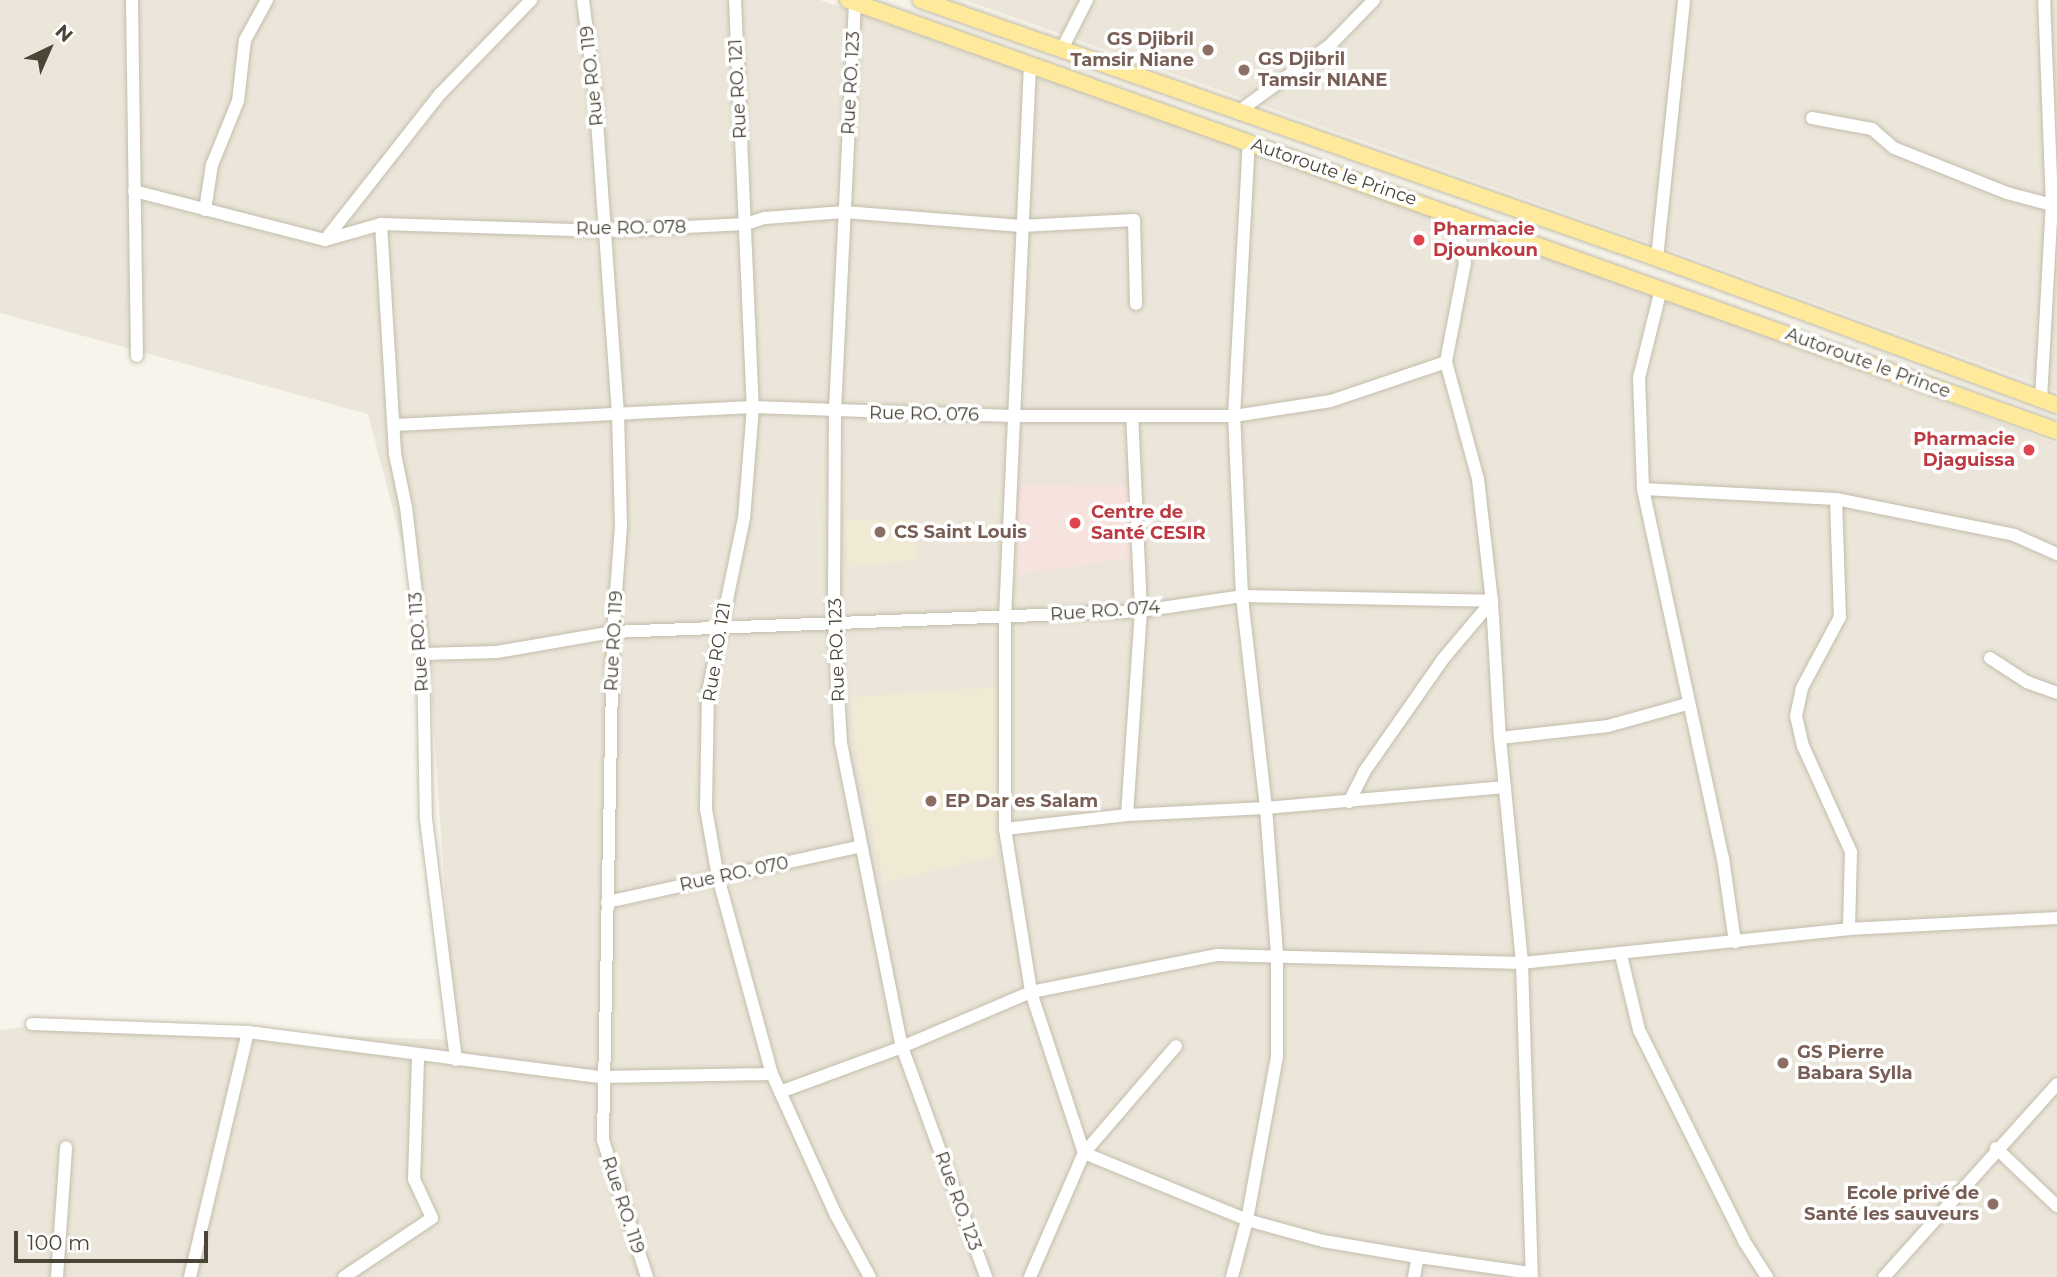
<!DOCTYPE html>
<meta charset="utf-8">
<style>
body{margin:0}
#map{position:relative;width:2057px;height:1277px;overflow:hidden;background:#f6f4eb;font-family:Montserrat,sans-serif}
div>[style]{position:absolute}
.residential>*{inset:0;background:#ebe6d9}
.education>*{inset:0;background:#f0ead4}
.medical>*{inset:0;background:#f7e3de}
.roads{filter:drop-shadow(0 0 2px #c3bdac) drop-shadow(0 0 2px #c3bdac)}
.minor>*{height:12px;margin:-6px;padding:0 6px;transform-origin:6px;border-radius:6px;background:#fff}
.major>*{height:16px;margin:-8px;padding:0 8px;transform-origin:8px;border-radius:8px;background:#ffea9b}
.dots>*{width:19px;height:19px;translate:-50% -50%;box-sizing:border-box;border:4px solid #fff;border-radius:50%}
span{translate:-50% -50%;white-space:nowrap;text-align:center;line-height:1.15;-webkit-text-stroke:7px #fff;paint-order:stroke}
.education-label{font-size:18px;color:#785e54;font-weight:700}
.right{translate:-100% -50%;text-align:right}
.left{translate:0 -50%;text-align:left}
.street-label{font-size:18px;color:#4b4538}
.health-label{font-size:18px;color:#be3a42;font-weight:700}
.north{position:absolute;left:14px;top:14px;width:70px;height:70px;-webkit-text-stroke:5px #fff;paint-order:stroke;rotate:44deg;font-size:19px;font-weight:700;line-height:28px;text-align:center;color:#4b4538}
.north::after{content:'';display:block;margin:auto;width:24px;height:32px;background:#4b4538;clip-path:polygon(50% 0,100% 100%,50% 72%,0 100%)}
.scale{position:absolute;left:14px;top:1231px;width:194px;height:32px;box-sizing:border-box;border:4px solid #4b4538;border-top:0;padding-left:9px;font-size:21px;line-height:24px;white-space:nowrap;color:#4b4538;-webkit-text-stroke:5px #fff;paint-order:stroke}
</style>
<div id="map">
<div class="residential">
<div style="clip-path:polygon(0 0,820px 0,1692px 306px,2057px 444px,2057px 1277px,0 1277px,0 1030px,39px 1025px,455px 1040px,428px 643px,368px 414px,0 313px)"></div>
<div style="clip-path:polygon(965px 0,2057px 0,2057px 391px,1693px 258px)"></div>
</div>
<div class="education">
<div style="clip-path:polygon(844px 520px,915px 520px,916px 560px,848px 567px)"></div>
<div style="clip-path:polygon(997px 687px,995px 856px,884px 883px,855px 746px,851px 697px)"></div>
</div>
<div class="medical">
<div style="clip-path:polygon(1020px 485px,1131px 486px,1134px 558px,1017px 574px)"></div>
</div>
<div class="roads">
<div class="minor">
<div style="left:132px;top:0;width:356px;rotate:89.2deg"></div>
<div style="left:583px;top:0;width:94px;rotate:82.6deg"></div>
<div style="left:595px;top:93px;width:320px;rotate:85.9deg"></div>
<div style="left:618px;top:412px;width:114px;rotate:88.5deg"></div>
<div style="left:621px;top:526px;width:106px;rotate:94.3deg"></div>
<div style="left:613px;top:632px;width:508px;rotate:91.13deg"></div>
<div style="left:603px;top:1140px;width:144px;rotate:72.2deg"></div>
<div style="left:735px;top:0;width:407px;rotate:87.5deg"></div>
<div style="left:753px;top:407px;width:111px;rotate:94.6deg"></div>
<div style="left:744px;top:518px;width:178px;rotate:101.7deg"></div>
<div style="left:708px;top:692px;width:117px;rotate:91deg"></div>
<div style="left:706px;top:809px;width:69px;rotate:80deg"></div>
<div style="left:718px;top:877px;width:204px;rotate:74.7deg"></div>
<div style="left:772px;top:1074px;width:155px;rotate:65.6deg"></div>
<div style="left:836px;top:1215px;width:71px;rotate:61.3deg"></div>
<div style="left:855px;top:2px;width:410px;rotate:92.8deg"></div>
<div style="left:835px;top:412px;width:210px;rotate:90.3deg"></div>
<div style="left:834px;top:622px;width:121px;rotate:86.7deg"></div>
<div style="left:841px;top:743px;width:310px;rotate:78.7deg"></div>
<div style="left:902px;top:1047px;width:245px;rotate:69.9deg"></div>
<div style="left:1062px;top:49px;width:55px;rotate:-63deg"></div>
<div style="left:1030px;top:65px;width:553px;rotate:92.59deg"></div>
<div style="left:1005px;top:617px;width:212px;rotate:90deg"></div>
<div style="left:1005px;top:829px;width:165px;rotate:80.9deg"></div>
<div style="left:1031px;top:992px;width:169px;rotate:71.8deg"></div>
<div style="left:1084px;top:1153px;width:176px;rotate:22.3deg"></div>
<div style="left:1247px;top:1220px;width:79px;rotate:15.4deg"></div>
<div style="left:1323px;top:1241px;width:96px;rotate:9.6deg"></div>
<div style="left:1238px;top:112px;width:112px;rotate:-36deg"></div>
<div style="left:1329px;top:46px;width:64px;rotate:-45.6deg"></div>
<div style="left:1812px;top:118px;width:61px;rotate:10.4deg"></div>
<div style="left:1872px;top:129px;width:29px;rotate:41deg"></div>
<div style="left:1894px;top:148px;width:122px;rotate:21.7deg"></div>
<div style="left:2007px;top:193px;width:47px;rotate:14.9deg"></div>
<div style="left:134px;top:191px;width:197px;rotate:14.4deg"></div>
<div style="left:325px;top:240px;width:58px;rotate:-15.9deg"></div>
<div style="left:381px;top:224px;width:224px;rotate:1.8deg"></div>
<div style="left:605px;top:231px;width:141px;rotate:-2.8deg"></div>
<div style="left:746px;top:224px;width:20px;rotate:-18deg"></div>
<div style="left:765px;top:218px;width:79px;rotate:-4.3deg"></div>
<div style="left:844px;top:212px;width:178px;rotate:4.5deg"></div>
<div style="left:1021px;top:226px;width:113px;rotate:-3deg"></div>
<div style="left:1134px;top:220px;width:84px;rotate:88.6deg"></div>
<div style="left:205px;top:210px;width:46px;rotate:-81.2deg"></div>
<div style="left:212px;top:165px;width:69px;rotate:-67.9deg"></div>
<div style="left:238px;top:101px;width:61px;rotate:-83.5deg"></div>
<div style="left:245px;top:40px;width:46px;rotate:-61.2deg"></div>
<div style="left:1455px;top:214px;width:50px;rotate:78.5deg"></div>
<div style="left:1465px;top:263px;width:101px;rotate:100.9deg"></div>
<div style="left:1446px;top:362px;width:121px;rotate:74.7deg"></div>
<div style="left:1478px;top:479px;width:123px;rotate:83.5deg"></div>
<div style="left:1492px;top:601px;width:137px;rotate:86.7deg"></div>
<div style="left:1500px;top:738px;width:226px;rotate:84.4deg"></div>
<div style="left:1522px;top:963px;width:314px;rotate:88.2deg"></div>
<div style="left:381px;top:224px;width:230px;rotate:86.5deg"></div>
<div style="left:395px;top:454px;width:54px;rotate:78.3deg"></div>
<div style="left:406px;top:507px;width:148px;rotate:83.4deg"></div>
<div style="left:423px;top:654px;width:165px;rotate:89deg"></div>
<div style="left:426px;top:819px;width:243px;rotate:82.9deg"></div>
<div style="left:325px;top:240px;width:186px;rotate:-51.8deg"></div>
<div style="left:440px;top:94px;width:131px;rotate:-45.9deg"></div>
<div style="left:1657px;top:258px;width:259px;rotate:-84deg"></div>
<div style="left:1661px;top:289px;width:92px;rotate:103.9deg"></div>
<div style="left:1639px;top:378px;width:111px;rotate:87.9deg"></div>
<div style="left:1643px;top:489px;width:378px;rotate:77.8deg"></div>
<div style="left:1723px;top:858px;width:85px;rotate:81.9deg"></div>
<div style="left:2041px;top:399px;width:194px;rotate:-86.8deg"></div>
<div style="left:2052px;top:205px;width:205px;rotate:-92.2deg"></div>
<div style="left:395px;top:425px;width:358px;rotate:-2.9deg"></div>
<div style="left:753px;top:407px;width:259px;rotate:2deg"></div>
<div style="left:1012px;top:416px;width:222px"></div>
<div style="left:1234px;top:416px;width:98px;rotate:-8.8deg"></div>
<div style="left:1331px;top:401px;width:121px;rotate:-18.7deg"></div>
<div style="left:1643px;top:489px;width:193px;rotate:3deg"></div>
<div style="left:1836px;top:499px;width:182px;rotate:11.4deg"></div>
<div style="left:2014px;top:535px;width:47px;rotate:23.8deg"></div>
<div style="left:1836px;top:499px;width:118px;rotate:88.1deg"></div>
<div style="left:1840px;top:617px;width:81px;rotate:118.2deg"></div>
<div style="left:1802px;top:688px;width:29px;rotate:102deg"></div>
<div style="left:1796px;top:716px;width:31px;rotate:77deg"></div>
<div style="left:1803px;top:746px;width:116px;rotate:65.6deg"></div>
<div style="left:1851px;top:852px;width:77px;rotate:91.5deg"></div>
<div style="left:423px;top:654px;width:74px;rotate:-1.5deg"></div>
<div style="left:497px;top:652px;width:118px;rotate:-9.8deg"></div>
<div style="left:613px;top:632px;width:528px;rotate:-2.28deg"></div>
<div style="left:1141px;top:611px;width:102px;rotate:-8.4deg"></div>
<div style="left:1242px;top:596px;width:250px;rotate:1.1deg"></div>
<div style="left:1990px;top:658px;width:44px;rotate:33deg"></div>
<div style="left:2027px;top:682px;width:32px;rotate:20deg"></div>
<div style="left:1500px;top:738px;width:109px;rotate:-6.3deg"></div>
<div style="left:1608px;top:726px;width:82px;rotate:-15.6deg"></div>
<div style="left:1349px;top:802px;width:34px;rotate:-63deg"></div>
<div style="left:1364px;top:772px;width:138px;rotate:-55deg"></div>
<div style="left:1443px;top:659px;width:76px;rotate:-49.8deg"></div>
<div style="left:1127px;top:815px;width:204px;rotate:-86.1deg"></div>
<div style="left:1141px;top:611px;width:195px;rotate:-92.6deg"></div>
<div style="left:1005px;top:829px;width:123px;rotate:-6.5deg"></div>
<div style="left:1127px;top:815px;width:139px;rotate:-2.9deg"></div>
<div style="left:1266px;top:808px;width:240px;rotate:-5deg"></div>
<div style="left:607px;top:902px;width:260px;rotate:-12.4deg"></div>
<div style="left:1621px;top:955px;width:77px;rotate:76.5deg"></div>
<div style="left:1639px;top:1030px;width:236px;rotate:63.5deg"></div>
<div style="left:1744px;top:1241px;width:43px;rotate:57.4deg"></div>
<div style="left:32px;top:1024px;width:216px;rotate:2.1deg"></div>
<div style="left:248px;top:1032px;width:356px;rotate:7.3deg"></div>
<div style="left:601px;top:1077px;width:171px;rotate:-1deg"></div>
<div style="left:780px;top:1092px;width:130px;rotate:-20.2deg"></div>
<div style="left:902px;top:1047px;width:140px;rotate:-23.1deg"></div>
<div style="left:1031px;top:992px;width:190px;rotate:-11.3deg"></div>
<div style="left:1217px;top:955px;width:305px;rotate:1.5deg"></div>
<div style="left:1522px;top:963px;width:329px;rotate:-5.9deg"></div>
<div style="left:1849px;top:929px;width:208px;rotate:-3deg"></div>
<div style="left:1996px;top:1148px;width:84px;rotate:43.6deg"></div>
<div style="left:57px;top:1277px;width:130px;rotate:-86deg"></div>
<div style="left:190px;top:1277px;width:252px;rotate:-76.7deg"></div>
<div style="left:344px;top:1277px;width:106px;rotate:-33.8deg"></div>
<div style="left:432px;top:1218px;width:43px;rotate:-114.8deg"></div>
<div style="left:414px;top:1179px;width:123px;rotate:-88.1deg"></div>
<div style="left:1030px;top:1277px;width:135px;rotate:-66.5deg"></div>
<div style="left:1084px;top:1153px;width:141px;rotate:-49.3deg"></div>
<div style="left:1232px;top:1277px;width:59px;rotate:-75.3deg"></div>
<div style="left:1247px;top:1220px;width:167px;rotate:-79.6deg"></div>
<div style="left:1277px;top:1056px;width:102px;rotate:-90deg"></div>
<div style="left:1277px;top:954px;width:146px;rotate:-94.3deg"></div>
<div style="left:1266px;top:808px;width:213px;rotate:-96.5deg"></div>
<div style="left:1242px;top:596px;width:180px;rotate:-92.5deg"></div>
<div style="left:1234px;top:416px;width:273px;rotate:-86.9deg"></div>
<div style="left:1414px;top:1277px;width:20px;rotate:-79deg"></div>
<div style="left:1418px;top:1257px;width:114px;rotate:8.1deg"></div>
<div style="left:1884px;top:1277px;width:259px;rotate:-48.1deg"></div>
</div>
<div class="major">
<div style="left:848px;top:0;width:1284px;rotate:19.62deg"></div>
<div style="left:921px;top:0;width:780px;rotate:19.32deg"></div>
<div style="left:1657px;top:258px;width:426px;rotate:20.2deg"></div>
</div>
</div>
<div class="dots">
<div style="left:1208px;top:50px;background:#8d6e63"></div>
<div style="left:1244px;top:70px;background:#8d6e63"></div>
<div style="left:1419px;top:240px;background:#e0444e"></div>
<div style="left:2029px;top:450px;background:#e0444e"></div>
<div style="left:1075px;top:523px;background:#e0444e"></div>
<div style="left:880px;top:532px;background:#8d6e63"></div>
<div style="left:931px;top:801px;background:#8d6e63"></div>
<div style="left:1783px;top:1063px;background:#8d6e63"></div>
<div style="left:1993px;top:1204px;background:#8d6e63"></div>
</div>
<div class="education-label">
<span class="right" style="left:1194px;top:50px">GS Djibril<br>Tamsir Niane</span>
<span class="left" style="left:1258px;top:70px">GS Djibril<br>Tamsir NIANE</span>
<span class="left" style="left:894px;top:532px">CS Saint Louis</span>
<span class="left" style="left:945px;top:801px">EP Dar es Salam</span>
<span class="left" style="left:1797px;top:1063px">GS Pierre<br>Babara Sylla</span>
<span class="right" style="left:1979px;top:1204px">Ecole privé de<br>Santé les sauveurs</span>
</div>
<div class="street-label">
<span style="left:592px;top:76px;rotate:-96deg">Rue RO. 119</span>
<span style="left:851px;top:83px;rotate:-87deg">Rue RO. 123</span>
<span style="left:738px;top:89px;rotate:-93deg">Rue RO. 121</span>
<span style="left:1334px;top:172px;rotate:19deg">Autoroute le Prince</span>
<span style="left:631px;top:228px;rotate:-1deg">Rue RO. 078</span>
<span style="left:1868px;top:363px;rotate:20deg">Autoroute le Prince</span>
<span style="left:924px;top:414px;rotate:1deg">Rue RO. 076</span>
<span style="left:1105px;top:611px;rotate:-4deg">Rue RO. 074</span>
<span style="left:614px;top:641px;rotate:-87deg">Rue RO. 119</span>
<span style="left:419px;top:642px;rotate:-94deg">Rue RO. 113</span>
<span style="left:837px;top:650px;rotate:-92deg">Rue RO. 123</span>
<span style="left:717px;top:652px;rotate:-81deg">Rue RO. 121</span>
<span style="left:734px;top:874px;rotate:-12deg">Rue RO. 070</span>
<span style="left:958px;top:1201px;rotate:70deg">Rue RO. 123</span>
<span style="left:623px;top:1205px;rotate:72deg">Rue RO. 119</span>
</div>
<div class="health-label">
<span class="left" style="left:1433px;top:240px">Pharmacie<br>Djounkoun</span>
<span class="right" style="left:2015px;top:450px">Pharmacie<br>Djaguissa</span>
<span class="left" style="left:1091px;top:523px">Centre de<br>Santé CESIR</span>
</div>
<div class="north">N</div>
<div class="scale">100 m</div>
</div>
